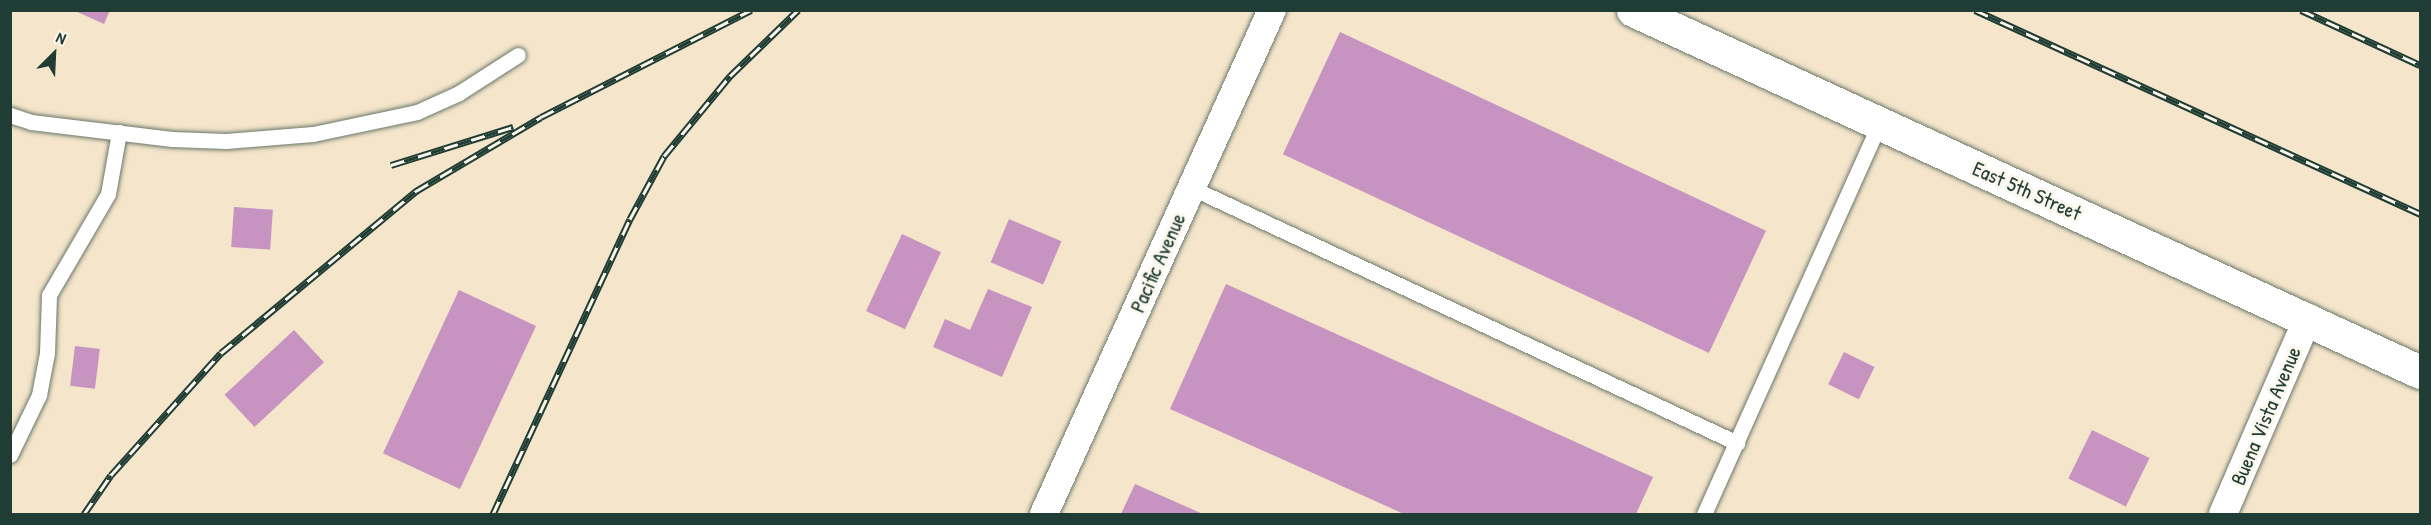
<!DOCTYPE html>
<style>
body{margin:0}
#map{position:relative;width:2431px;height:525px;overflow:hidden;background:#f4e5cb;font-family:"Patrick Hand",sans-serif}
div>[style]{position:absolute}
.building>*{inset:0;background:#c793c1;transform-origin:0 0}
.roads{filter:drop-shadow(0 0 2px #6a7869) drop-shadow(0 0 2px #6a7869)}
.lane>*{height:15px;margin:-7.5px;padding:0 7.5px;transform-origin:7.5px;border-radius:7.5px;background:#fff}
.street>*{height:28px;margin:-14px;padding:0 14px;transform-origin:14px;border-radius:14px;background:#fff}
.secondary>*{height:33px;margin:-16.5px;padding:0 16.5px;transform-origin:16.5px;border-radius:16.5px;background:#fff}
.rail>*{height:7px;margin-top:-3.5px;transform-origin:0;background:repeating-linear-gradient(90deg,#fbf7ec 0 14px,#1f3d34 0 28px);box-sizing:border-box;border-block:2px solid #1f3d34}
span{translate:-50% -50%;white-space:nowrap;text-align:center;line-height:1.15;-webkit-text-stroke:6px #fbf7ec;paint-order:stroke}
.street-label{font-size:21px;color:#1f3d34}
.frame{position:absolute;inset:0;border:12px solid #1f3d34;pointer-events:none}
.north{position:absolute;left:24px;top:24px;width:60px;height:60px;-webkit-text-stroke:4px #fbf7ec;paint-order:stroke;rotate:24deg;font-size:16px;font-weight:700;line-height:24px;text-align:center;color:#1f3d34}
.north::after{content:'';display:block;margin:auto;width:21px;height:27px;background:#1f3d34;clip-path:polygon(50% 0,100% 100%,50% 72%,0 100%)}
</style>
<div id="map">
<div class="building">
<div style="clip-path:polygon(73px 10px,110px 10px,104px 24px)"></div>
<div style="left:1340px;top:32px;width:470px;height:135px;rotate:25deg"></div>
<div style="left:234px;top:207px;width:39px;height:40px;rotate:4deg"></div>
<div style="left:1009px;top:219px;width:57px;height:47px;rotate:23deg"></div>
<div style="left:902px;top:234px;width:43px;height:85px;rotate:25deg"></div>
<div style="clip-path:polygon(1226px 284px,1653px 477px,1636px 514px,1404px 514px,1170px 409px)"></div>
<div style="clip-path:polygon(988px 289px,1032px 307px,1002px 377px,933px 347px,945px 319px,970px 330px)"></div>
<div style="left:459px;top:290px;width:85px;height:180px;rotate:25deg"></div>
<div style="left:294px;top:330px;width:44px;height:95px;rotate:47deg"></div>
<div style="left:75px;top:346px;width:25px;height:40px;rotate:7deg"></div>
<div style="left:1844px;top:352px;width:34px;height:36px;rotate:26deg"></div>
<div style="left:2092px;top:430px;width:64px;height:54px;rotate:26deg"></div>
<div style="clip-path:polygon(1135px 484px,1203px 514px,1121px 514px)"></div>
</div>
<div class="roads">
<div class="lane">
<div style="left:10px;top:115px;width:22px;rotate:18deg"></div>
<div style="left:31px;top:122px;width:142px;rotate:6.9deg"></div>
<div style="left:172px;top:139px;width:54px;rotate:2.1deg"></div>
<div style="left:226px;top:141px;width:87px;rotate:-4.6deg"></div>
<div style="left:313px;top:134px;width:106px;rotate:-11.9deg"></div>
<div style="left:417px;top:112px;width:46px;rotate:-24.3deg"></div>
<div style="left:459px;top:93px;width:70px;rotate:-32.8deg"></div>
<div style="left:1192px;top:188px;width:602px;rotate:25.07deg"></div>
<div style="left:10px;top:455px;width:67px;rotate:-64.2deg"></div>
<div style="left:39px;top:395px;width:43px;rotate:-79.2deg"></div>
<div style="left:47px;top:353px;width:58px;rotate:-88deg"></div>
<div style="left:49px;top:295px;width:117px;rotate:-59.7deg"></div>
<div style="left:108px;top:194px;width:63px;rotate:-79.9deg"></div>
<div style="left:1704px;top:514px;width:427px;rotate:-65.8deg"></div>
</div>
<div class="street">
<div style="left:1044px;top:514px;width:553px;rotate:-65.66deg"></div>
<div style="left:2223px;top:514px;width:214px;rotate:-66.6deg"></div>
</div>
<div class="secondary">
<div style="left:1633px;top:10px;width:866px;rotate:24.7deg"></div>
</div>
</div>
<div class="rail">
<div style="left:1975px;top:10px;width:490px;rotate:24.6deg"></div>
<div style="left:2301px;top:10px;width:131px;rotate:24.8deg"></div>
<div style="left:391px;top:165px;width:128px;rotate:-17.3deg"></div>
<div style="left:84px;top:514px;width:47px;rotate:-55.3deg"></div>
<div style="left:111px;top:475px;width:164px;rotate:-48deg"></div>
<div style="left:221px;top:353px;width:254px;rotate:-39.7deg"></div>
<div style="left:416px;top:191px;width:145px;rotate:-30.6deg"></div>
<div style="left:541px;top:117px;width:236px;rotate:-27deg"></div>
<div style="left:493px;top:514px;width:325px;rotate:-65.1deg"></div>
<div style="left:630px;top:219px;width:72px;rotate:-61.6deg"></div>
<div style="left:664px;top:156px;width:104px;rotate:-50.5deg"></div>
<div style="left:730px;top:76px;width:95px;rotate:-44.1deg"></div>
</div>
<div class="street-label">
<span style="left:2027px;top:191px;rotate:24deg">East 5th Street</span>
<span style="left:1158px;top:263px;rotate:-66deg">Pacific Avenue</span>
<span style="left:2266px;top:416px;rotate:-67deg">Buena Vista Avenue</span>
</div>
<div class="frame"></div>
<div class="north">N</div>
</div>
